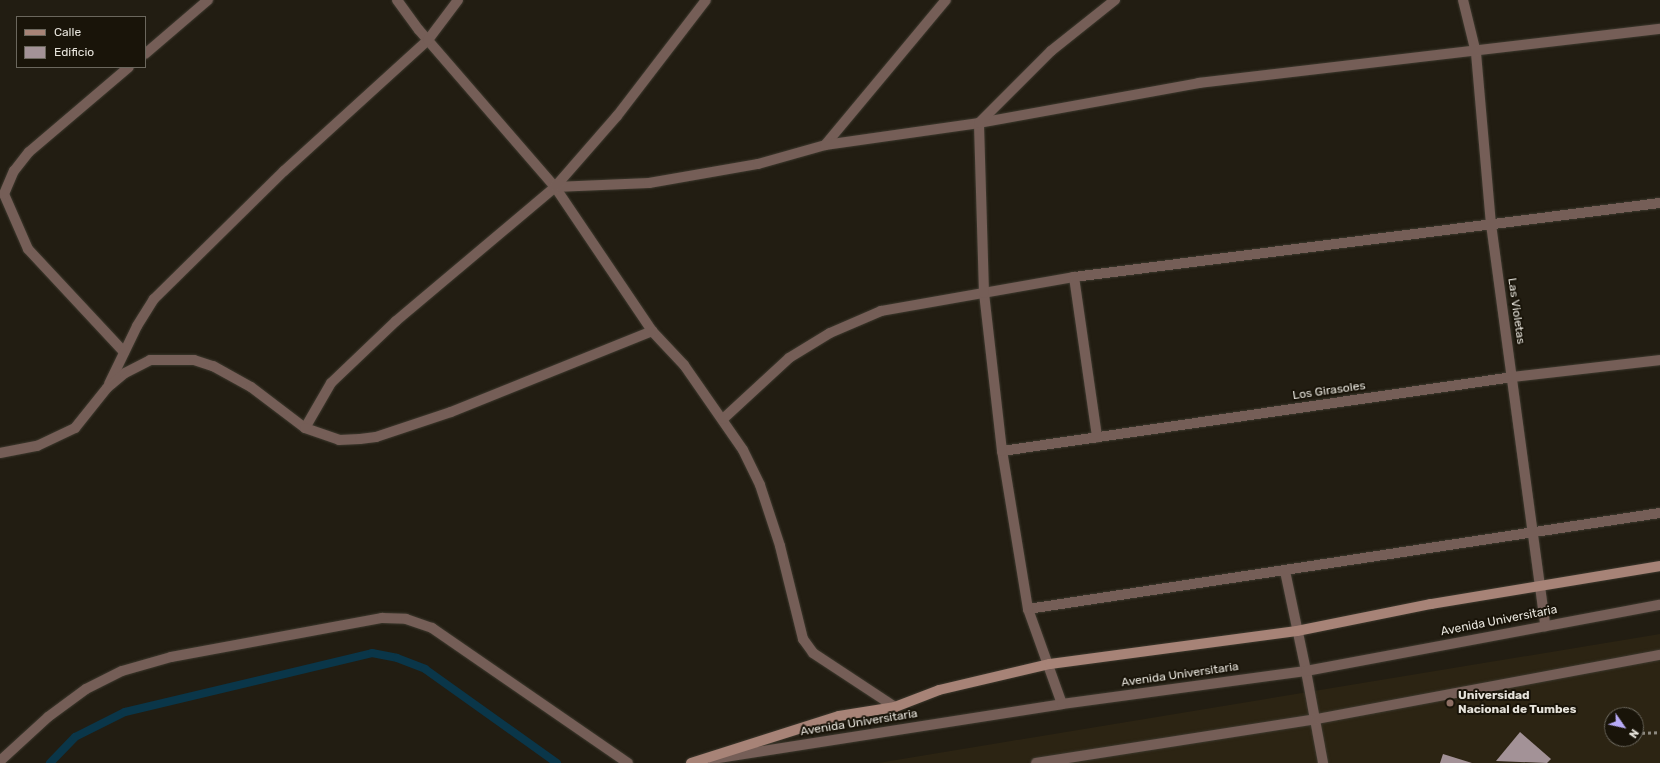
<!DOCTYPE html>
<style>
body{margin:0}
#map{position:relative;width:1660px;height:763px;overflow:hidden;background:#221d12;font-family:Rubik,sans-serif}
div>[style]{position:absolute}
.built>*{inset:0;background:#2c2413}
.stream>*{height:8px;margin:-4px;padding:0 4px;transform-origin:4px;border-radius:4px;background:#0a3649}
.building>*{inset:0;background:#a39297}
.path>*{height:2.5px;margin-top:-1.25px;transform-origin:0;background:repeating-linear-gradient(90deg,#8d8980 0 3px,transparent 0 6px)}
.roads{filter:drop-shadow(0 0 1px #3d392e) drop-shadow(0 0 1px #3d392e)}
.lane>*{height:10px;margin:-5px;padding:0 5px;transform-origin:5px;border-radius:5px;background:#755e57}
.street>*{height:10px;margin:-5px;padding:0 5px;transform-origin:5px;border-radius:5px;background:#755e57}
.secondary>*{height:10px;margin:-5px;padding:0 5px;transform-origin:5px;border-radius:5px;background:#a78377}
.dots>*{width:11px;height:11px;translate:-50% -50%;box-sizing:border-box;border:2px solid #191409;border-radius:50%}
span{translate:-50% -50%;white-space:nowrap;text-align:center;line-height:1.15;-webkit-text-stroke:4px #191409;paint-order:stroke}
.street-label{font-size:12px;color:#e6e3db}
.poi-label{font-size:12px;color:#e6e3db;font-weight:700}
.left{translate:0 -50%;text-align:left}
.legend{position:absolute;left:16px;top:16px;width:130px;height:52px;box-sizing:border-box;background:#191409;border:1px solid #6b675d;margin:0;padding:5px 7px;list-style:none;font-size:12px;color:#e6e3db}
.legend li{display:flex;align-items:center;gap:8px;height:20px}
.legend b{width:20px;border:1px solid #6b675d}
.north{position:absolute;left:1604px;top:707px;width:40px;height:40px;box-sizing:border-box;background:#191409;border:1px solid #6b675d;border-radius:50%;rotate:124deg;font-size:11px;font-weight:700;line-height:16px;text-align:center;color:#e6e3db}
.north::after{content:'';display:block;margin:auto;width:14px;height:18px;background:#b8abf7;clip-path:polygon(50% 0,100% 100%,50% 72%,0 100%)}
</style>
<div id="map">
<div class="built">
<div style="clip-path:polygon(evenodd,1660px 634px,1660px 763px,878px 763px,1005px 742px,1660px 634px,1612px 715px,1636px 715px,1636px 739px,1612px 739px,1612px 715px)"></div>
</div>
<div class="stream">
<div style="left:50px;top:763px;width:36px;rotate:-46deg"></div>
<div style="left:75px;top:737px;width:56px;rotate:-26.6deg"></div>
<div style="left:125px;top:712px;width:254px;rotate:-13.4deg"></div>
<div style="left:372px;top:653px;width:25px;rotate:11deg"></div>
<div style="left:397px;top:658px;width:30px;rotate:21deg"></div>
<div style="left:425px;top:669px;width:162px;rotate:35.5deg"></div>
</div>
<div class="building">
<div style="clip-path:polygon(1520px 732px,1551px 759px,1547px 763px,1496px 761px)"></div>
<div style="clip-path:polygon(1443px 754px,1472px 763px,1440px 763px)"></div>
</div>
<div class="path">
<div style="left:1636px;top:733px;width:24px;rotate:-2deg"></div>
</div>
<div class="roads">
<div class="lane">
<div style="left:1306px;top:671px;width:94px;rotate:79.5deg"></div>
<div style="left:1036px;top:763px;width:284px;rotate:-8.9deg"></div>
<div style="left:1317px;top:719px;width:349px;rotate:-10.6deg"></div>
</div>
<div class="street">
<div style="left:397px;top:0;width:37px;rotate:54deg"></div>
<div style="left:419px;top:30px;width:208px;rotate:49.1deg"></div>
<div style="left:555px;top:187px;width:174px;rotate:56deg"></div>
<div style="left:652px;top:331px;width:47px;rotate:46.7deg"></div>
<div style="left:684px;top:365px;width:103px;rotate:55.2deg"></div>
<div style="left:743px;top:450px;width:39px;rotate:64deg"></div>
<div style="left:760px;top:485px;width:64px;rotate:71.8deg"></div>
<div style="left:780px;top:546px;width:96px;rotate:76.1deg"></div>
<div style="left:803px;top:639px;width:17px;rotate:54deg"></div>
<div style="left:813px;top:653px;width:98px;rotate:33.4deg"></div>
<div style="left:1463px;top:0;width:55px;rotate:76.2deg"></div>
<div style="left:1476px;top:53px;width:172px;rotate:85deg"></div>
<div style="left:1491px;top:224px;width:406px;rotate:82.3deg"></div>
<div style="left:145px;top:54px;width:83px;rotate:-40.6deg"></div>
<div style="left:825px;top:145px;width:189px;rotate:-50.2deg"></div>
<div style="left:555px;top:187px;width:94px;rotate:-2.4deg"></div>
<div style="left:649px;top:183px;width:111px;rotate:-9.9deg"></div>
<div style="left:758px;top:164px;width:70px;rotate:-15.8deg"></div>
<div style="left:825px;top:145px;width:156px;rotate:-8.1deg"></div>
<div style="left:979px;top:123px;width:224px;rotate:-10.3deg"></div>
<div style="left:1199px;top:83px;width:464px;rotate:-6.7deg"></div>
<div style="left:1074px;top:277px;width:162px;rotate:81.8deg"></div>
<div style="left:124px;top:352px;width:141px;rotate:-133deg"></div>
<div style="left:28px;top:249px;width:60px;rotate:-113.6deg"></div>
<div style="left:4px;top:194px;width:25px;rotate:-67deg"></div>
<div style="left:14px;top:171px;width:24px;rotate:-52deg"></div>
<div style="left:29px;top:152px;width:131px;rotate:-40.4deg"></div>
<div style="left:109px;top:384px;width:64px;rotate:-64.2deg"></div>
<div style="left:137px;top:326px;width:32px;rotate:-58deg"></div>
<div style="left:154px;top:299px;width:182px;rotate:-44.6deg"></div>
<div style="left:284px;top:171px;width:195px;rotate:-42.3deg"></div>
<div style="left:428px;top:40px;width:50px;rotate:-53.1deg"></div>
<div style="left:723px;top:419px;width:90px;rotate:-42.7deg"></div>
<div style="left:789px;top:358px;width:48px;rotate:-31.4deg"></div>
<div style="left:830px;top:333px;width:56px;rotate:-23.3deg"></div>
<div style="left:881px;top:311px;width:196px;rotate:-10deg"></div>
<div style="left:1074px;top:277px;width:591px;rotate:-7.2deg"></div>
<div style="left:305px;top:428px;width:52px;rotate:-60deg"></div>
<div style="left:331px;top:383px;width:90px;rotate:-43.6deg"></div>
<div style="left:396px;top:321px;width:208px;rotate:-40.1deg"></div>
<div style="left:555px;top:187px;width:94px;rotate:-48.9deg"></div>
<div style="left:617px;top:116px;width:146px;rotate:-52.5deg"></div>
<div style="left:1002px;top:451px;width:516px;rotate:-8.24deg"></div>
<div style="left:1513px;top:377px;width:148px;rotate:-6.6deg"></div>
<div style="left:0;top:453px;width:38px;rotate:-11deg"></div>
<div style="left:37px;top:446px;width:42px;rotate:-25.3deg"></div>
<div style="left:75px;top:428px;width:51px;rotate:-51.3deg"></div>
<div style="left:107px;top:388px;width:23px;rotate:-40deg"></div>
<div style="left:125px;top:373px;width:28px;rotate:-27deg"></div>
<div style="left:150px;top:360px;width:44px"></div>
<div style="left:194px;top:360px;width:20px;rotate:18deg"></div>
<div style="left:213px;top:366px;width:43px;rotate:28.9deg"></div>
<div style="left:251px;top:387px;width:68px;rotate:37.2deg"></div>
<div style="left:305px;top:428px;width:36px;rotate:19deg"></div>
<div style="left:339px;top:440px;width:21px;rotate:-3deg"></div>
<div style="left:360px;top:439px;width:16px;rotate:-7deg"></div>
<div style="left:376px;top:437px;width:79px;rotate:-18.4deg"></div>
<div style="left:451px;top:412px;width:217px;rotate:-21.9deg"></div>
<div style="left:1285px;top:571px;width:102px;rotate:78.1deg"></div>
<div style="left:1028px;top:609px;width:639px;rotate:-8.64deg"></div>
<div style="left:1062px;top:704px;width:101px;rotate:-109.7deg"></div>
<div style="left:1028px;top:609px;width:160px;rotate:-99.3deg"></div>
<div style="left:1002px;top:451px;width:159px;rotate:-96.5deg"></div>
<div style="left:984px;top:293px;width:170px;rotate:-91.7deg"></div>
<div style="left:979px;top:123px;width:102px;rotate:-45deg"></div>
<div style="left:1051px;top:51px;width:82px;rotate:-38.6deg"></div>
<div style="left:712px;top:759px;width:354px;rotate:-8.9deg"></div>
<div style="left:1062px;top:704px;width:246px;rotate:-7.7deg"></div>
<div style="left:1306px;top:671px;width:360px;rotate:-10.6deg"></div>
<div style="left:0;top:761px;width:65px;rotate:-42.5deg"></div>
<div style="left:48px;top:717px;width:47px;rotate:-36.4deg"></div>
<div style="left:86px;top:689px;width:40px;rotate:-26.6deg"></div>
<div style="left:122px;top:671px;width:51px;rotate:-15.9deg"></div>
<div style="left:171px;top:657px;width:215px;rotate:-10.5deg"></div>
<div style="left:382px;top:618px;width:24px;rotate:2deg"></div>
<div style="left:406px;top:619px;width:28px;rotate:19deg"></div>
<div style="left:432px;top:628px;width:238px;rotate:34.6deg"></div>
</div>
<div class="secondary">
<div style="left:691px;top:763px;width:155px;rotate:-17.6deg"></div>
<div style="left:839px;top:716px;width:57px;rotate:-9.1deg"></div>
<div style="left:895px;top:707px;width:47px;rotate:-21.1deg"></div>
<div style="left:939px;top:690px;width:114px;rotate:-13.2deg"></div>
<div style="left:1050px;top:664px;width:249px;rotate:-7.6deg"></div>
<div style="left:1297px;top:631px;width:137px;rotate:-11.4deg"></div>
<div style="left:1431px;top:604px;width:232px;rotate:-9.4deg"></div>
</div>
</div>
<div class="dots">
<div style="left:1450px;top:703px;background:#8d6e63"></div>
</div>
<div class="street-label">
<span style="left:1516px;top:311px;rotate:82deg">Las Violetas</span>
<span style="left:1329px;top:391px;rotate:-8deg">Los Girasoles</span>
<span style="left:1499px;top:621px;rotate:-11deg">Avenida Universitaria</span>
<span style="left:1180px;top:675px;rotate:-8deg">Avenida Universitaria</span>
<span style="left:859px;top:723px;rotate:-9deg">Avenida Universitaria</span>
</div>
<div class="poi-label">
<span class="left" style="left:1458px;top:703px">Universidad<br>Nacional de Tumbes</span>
</div>
<ul class="legend">
<li><b style="height:5px;background:#a78377"></b>Calle</li>
<li><b style="height:11px;background:#a39297"></b>Edificio</li>
</ul>
<div class="north">N</div>
</div>
